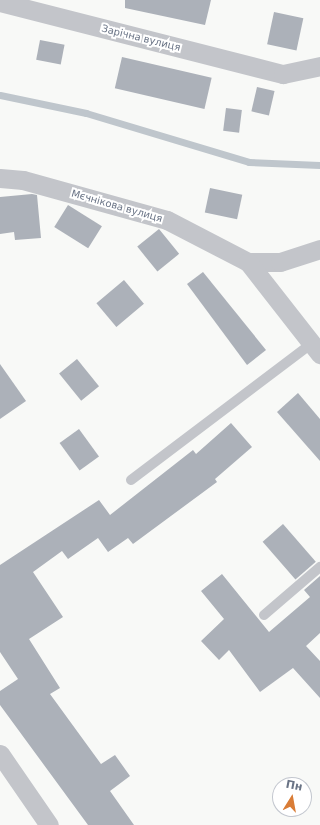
<!DOCTYPE html>
<meta charset="utf-8">
<style>
body{margin:0}
#map{position:relative;width:320px;height:825px;overflow:hidden;background:#f8f9f7;font-family:"DejaVu Sans",sans-serif}
div>[style]{position:absolute}
.stream>*{height:7px;margin:-3.5px;padding:0 3.5px;transform-origin:3.5px;border-radius:3.5px;background:#bfc6cc}
.building>*{inset:0;background:#acb1b9;transform-origin:0 0}
.service>*{height:10px;margin:-5px;padding:0 5px;transform-origin:5px;border-radius:5px;background:#c3c5ca}
.minor>*{height:19px;margin:-9.5px;padding:0 9.5px;transform-origin:9.5px;border-radius:9.5px;background:#c3c5ca}
span{translate:-50% -50%;white-space:nowrap;text-align:center;line-height:1.15;-webkit-text-stroke:4px #fff;paint-order:stroke}
.street-label{font-size:10px;color:#6a7486}
.north{position:absolute;left:272px;top:777px;width:40px;height:40px;box-sizing:border-box;background:#fff;border:1px solid #c3c7cf;border-radius:50%;rotate:11deg;font-size:11px;font-weight:700;line-height:16px;text-align:center;color:#6a7486}
.north::after{content:'';display:block;margin:auto;width:14px;height:18px;background:#d97c36;clip-path:polygon(50% 0,100% 100%,50% 72%,0 100%)}
</style>
<div id="map">
<div class="stream">
<div style="left:0;top:95px;width:88px;rotate:11.8deg"></div>
<div style="left:86px;top:113px;width:170px;rotate:16.7deg"></div>
<div style="left:249px;top:162px;width:71px;rotate:2.4deg"></div>
</div>
<div class="building">
<div style="clip-path:polygon(125px 0,211px 0,205px 25px,125px 8px)"></div>
<div style="left:274px;top:12px;width:30px;height:33px;rotate:12deg"></div>
<div style="left:40px;top:40px;width:25px;height:20px;rotate:11deg"></div>
<div style="left:122px;top:57px;width:92px;height:32px;rotate:13deg"></div>
<div style="left:257px;top:87px;width:18px;height:25px;rotate:13deg"></div>
<div style="left:226px;top:108px;width:16px;height:23px;rotate:7deg"></div>
<div style="left:210px;top:188px;width:33px;height:25px;rotate:12deg"></div>
<div style="clip-path:polygon(32px 194px,37px 195px,41px 238px,15px 240px,14px 232px,0 234px,0 197px)"></div>
<div style="left:68px;top:205px;width:40px;height:26px;rotate:32deg"></div>
<div style="left:159px;top:229px;width:32px;height:28px;rotate:51deg"></div>
<div style="clip-path:polygon(203px 272px,266px 350px,247px 365px,187px 284px)"></div>
<div style="left:124px;top:280px;width:31px;height:36px;rotate:50deg"></div>
<div style="left:77px;top:359px;width:35px;height:23px;rotate:51deg"></div>
<div style="clip-path:polygon(0 364px,26px 401px,0 419px)"></div>
<div style="clip-path:polygon(298px 393px,320px 419px,320px 461px,277px 412px)"></div>
<div style="clip-path:polygon(231px 423px,252px 447px,215px 479px,217px 482px,133px 544px,128px 538px,108px 552px,98px 538px,68px 559px,62px 551px,33px 572px,63px 617px,29px 639px,60px 688px,50px 694px,101px 764px,115px 755px,130px 776px,110px 791px,134px 825px,88px 825px,0 705px,0 691px,18px 679px,0 652px,0 565px,99px 500px,110px 515px,193px 450px,196px 454px)"></div>
<div style="left:79px;top:429px;width:34px;height:24px;rotate:54deg"></div>
<div style="left:283px;top:524px;width:50px;height:27px;rotate:49deg"></div>
<div style="clip-path:polygon(222px 574px,269px 632px,310px 597px,304px 590px,320px 576px,320px 633px,306px 646px,320px 661px,320px 698px,293px 668px,260px 692px,229px 650px,219px 660px,201px 641px,224px 619px,201px 591px)"></div>
</div>
<div class="service">
<div style="left:131px;top:480px;width:226px;rotate:-37.1deg"></div>
<div style="left:264px;top:615px;width:74px;rotate:-40.6deg"></div>
</div>
<div class="minor">
<div style="left:0;top:2px;width:292px;rotate:14.3deg"></div>
<div style="left:283px;top:74px;width:38px;rotate:-12deg"></div>
<div style="left:0;top:178px;width:23px;rotate:5deg"></div>
<div style="left:23px;top:180px;width:149px;rotate:15.5deg"></div>
<div style="left:167px;top:220px;width:91px;rotate:27.4deg"></div>
<div style="left:248px;top:262px;width:32px"></div>
<div style="left:280px;top:262px;width:42px;rotate:-18deg"></div>
<div style="left:248px;top:262px;width:117px;rotate:52deg"></div>
<div style="left:0;top:754px;width:86px;rotate:55.4deg"></div>
</div>
<div class="street-label">
<span style="left:141px;top:38px;rotate:14deg">Зарічна вулиця</span>
<span style="left:117px;top:206px;rotate:16deg">Мєчнікова вулиця</span>
</div>
<div class="north">Пн</div>
</div>
